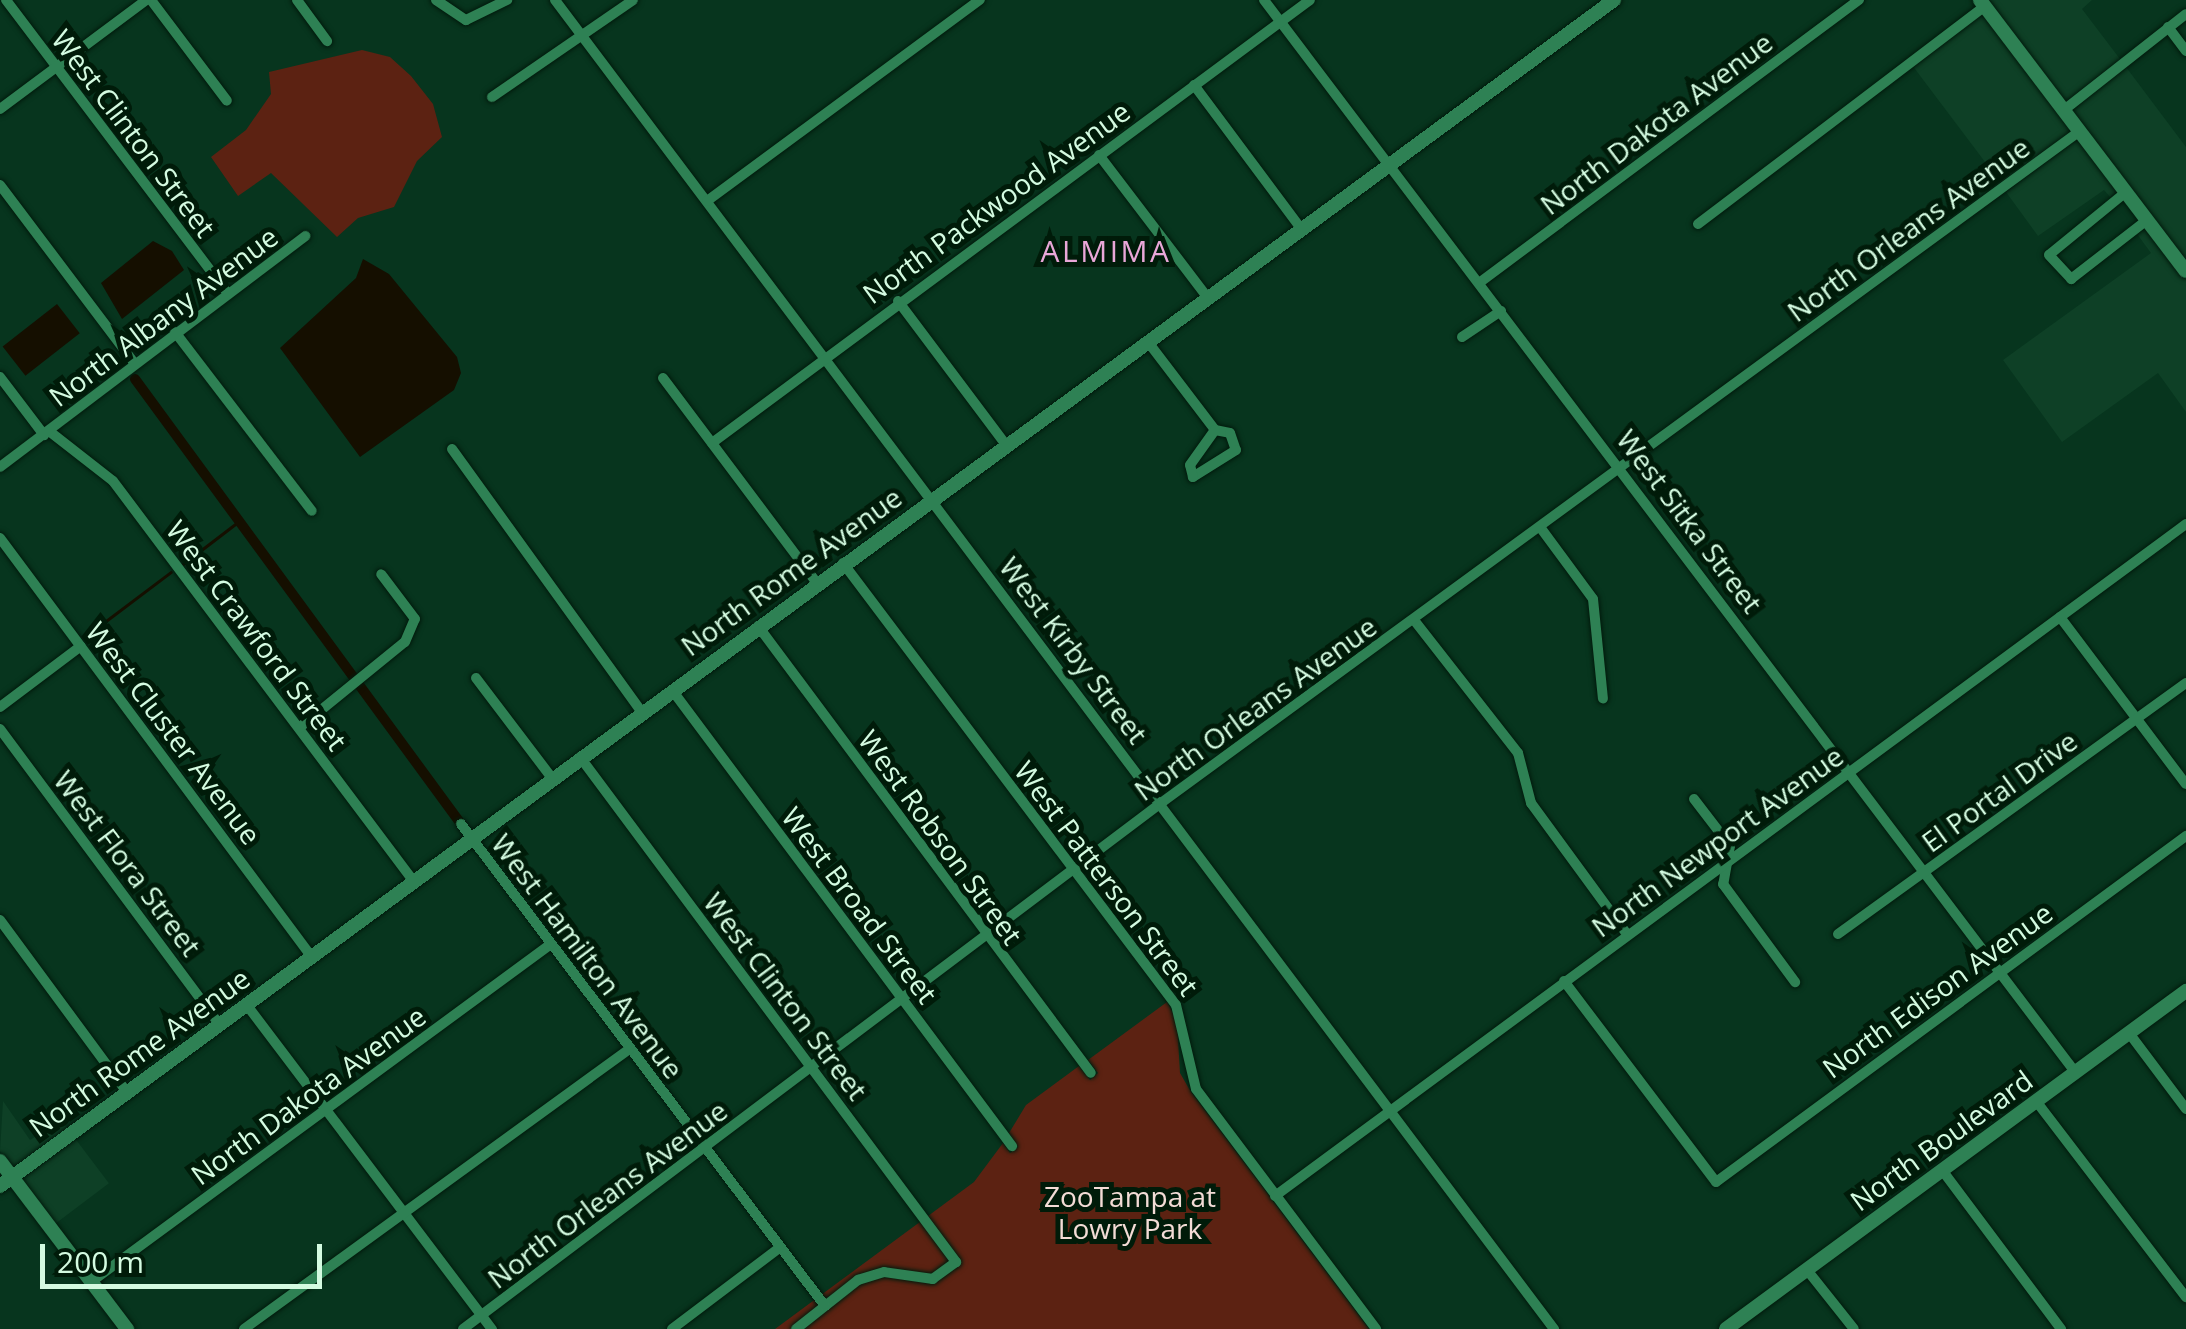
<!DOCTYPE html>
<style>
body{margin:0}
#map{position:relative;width:2186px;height:1329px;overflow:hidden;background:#07351e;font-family:"Open Sans",sans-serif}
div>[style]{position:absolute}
.built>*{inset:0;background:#0e4026;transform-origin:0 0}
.green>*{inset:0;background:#5c2212}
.water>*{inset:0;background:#150f00;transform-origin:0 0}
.stream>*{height:2.5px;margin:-1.25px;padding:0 1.25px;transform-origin:1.25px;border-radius:1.25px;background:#150f00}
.canal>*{height:10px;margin:-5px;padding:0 5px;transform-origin:5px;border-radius:5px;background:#150f00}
.roads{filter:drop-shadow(0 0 2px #021a0c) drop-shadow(0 0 2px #021a0c)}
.street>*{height:10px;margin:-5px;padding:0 5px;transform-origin:5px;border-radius:5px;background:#2e8154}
.secondary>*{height:14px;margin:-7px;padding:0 7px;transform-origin:7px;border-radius:7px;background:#2e8154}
span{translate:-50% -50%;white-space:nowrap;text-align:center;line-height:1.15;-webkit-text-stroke:10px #001b09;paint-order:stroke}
.street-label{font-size:28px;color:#d4fbe1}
.park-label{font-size:28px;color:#f3dcd6}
.neighbourhood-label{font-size:30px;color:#e9a7d8;letter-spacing:2.5px}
.scale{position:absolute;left:40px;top:1244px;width:282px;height:45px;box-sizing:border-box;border:5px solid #d4fbe1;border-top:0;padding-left:12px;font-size:30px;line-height:35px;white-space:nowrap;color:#d4fbe1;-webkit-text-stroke:8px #001b09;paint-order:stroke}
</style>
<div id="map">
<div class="built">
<div style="clip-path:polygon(1987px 0,2092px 0,2082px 9px,2120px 59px,2065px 103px)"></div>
<div style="left:1983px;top:13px;width:148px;height:88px;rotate:53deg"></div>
<div style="clip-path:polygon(2126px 67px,2186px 147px,2186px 262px,2071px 111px)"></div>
<div style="clip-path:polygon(2078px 138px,2118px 191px,2110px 197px,2104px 190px,2038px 236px,2006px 192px)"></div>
<div style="clip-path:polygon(2146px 227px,2186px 280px,2186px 412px,2158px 373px,2062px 442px,2003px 360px,2151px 253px,2137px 234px)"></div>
<div style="clip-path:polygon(3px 1101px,30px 1140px,61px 1120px,68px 1129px,14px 1169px,0 1151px)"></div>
<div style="left:74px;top:1137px;width:58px;height:68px;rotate:53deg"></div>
</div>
<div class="green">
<div style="clip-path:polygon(362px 50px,390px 57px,411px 76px,433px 104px,442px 137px,417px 161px,394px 207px,358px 218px,337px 237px,271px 173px,238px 196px,211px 157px,246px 130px,271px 94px,269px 72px)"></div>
<div style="clip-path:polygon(1167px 1002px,1177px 1021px,1180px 1073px,1191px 1092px,1369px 1329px,775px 1329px,974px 1182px,1003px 1143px,1010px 1153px,1018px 1147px,1009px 1133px,1026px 1105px,1079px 1066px,1090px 1080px,1098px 1073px,1088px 1060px)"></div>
</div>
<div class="water">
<div style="clip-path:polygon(153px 241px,172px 251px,184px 270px,122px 319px,101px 283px)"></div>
<div style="clip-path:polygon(363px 259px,389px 274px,457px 357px,461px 373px,454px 390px,360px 457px,280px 348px,356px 278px)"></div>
<div style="left:57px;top:304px;width:37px;height:69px;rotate:52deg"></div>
</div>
<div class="stream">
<div style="left:183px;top:564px;width:69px;rotate:-37.4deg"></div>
<div style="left:86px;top:636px;width:106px;rotate:-37deg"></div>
</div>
<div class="canal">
<div style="left:135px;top:379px;width:552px;rotate:53.77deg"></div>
</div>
<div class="roads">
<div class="street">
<div style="left:6px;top:0;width:366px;rotate:52.9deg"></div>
<div style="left:151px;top:0;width:126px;rotate:53deg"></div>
<div style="left:297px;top:0;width:51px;rotate:53.8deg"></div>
<div style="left:436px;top:0;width:36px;rotate:34deg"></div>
<div style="left:466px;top:20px;width:46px;rotate:-26deg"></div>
<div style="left:555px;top:0;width:1663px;rotate:53.07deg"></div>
<div style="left:1264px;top:0;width:1344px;rotate:52.89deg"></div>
<div style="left:2168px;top:27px;width:30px;rotate:53deg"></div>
<div style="left:1194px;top:85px;width:181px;rotate:53.3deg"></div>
<div style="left:492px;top:97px;width:171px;rotate:-34.5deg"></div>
<div style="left:0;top:109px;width:182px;rotate:-36.7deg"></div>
<div style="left:2064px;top:110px;width:155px;rotate:-38.2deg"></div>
<div style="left:1099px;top:155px;width:180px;rotate:52.7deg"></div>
<div style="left:0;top:185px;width:223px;rotate:53deg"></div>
<div style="left:2126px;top:192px;width:99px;rotate:140.7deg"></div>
<div style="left:2049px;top:255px;width:33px;rotate:47deg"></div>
<div style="left:2071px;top:279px;width:96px;rotate:-37.8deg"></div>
<div style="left:707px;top:201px;width:339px;rotate:-36.4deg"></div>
<div style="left:1698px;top:224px;width:360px;rotate:-37.2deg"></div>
<div style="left:1479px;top:283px;width:474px;rotate:-36.7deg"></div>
<div style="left:898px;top:301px;width:180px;rotate:53.1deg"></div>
<div style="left:175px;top:332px;width:225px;rotate:52.6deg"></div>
<div style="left:1462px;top:337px;width:47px;rotate:-33.7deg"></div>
<div style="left:1148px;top:342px;width:111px;rotate:52.7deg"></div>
<div style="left:0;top:377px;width:73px;rotate:52.8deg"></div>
<div style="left:663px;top:378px;width:256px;rotate:53.1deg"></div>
<div style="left:1215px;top:430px;width:15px;rotate:11deg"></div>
<div style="left:1230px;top:433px;width:18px;rotate:71deg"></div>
<div style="left:1236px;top:450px;width:51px;rotate:147.9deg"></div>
<div style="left:1193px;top:477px;width:12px;rotate:-104deg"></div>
<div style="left:1190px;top:465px;width:43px;rotate:-54.5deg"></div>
<div style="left:49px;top:431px;width:81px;rotate:38deg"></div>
<div style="left:113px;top:481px;width:500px;rotate:53.1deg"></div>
<div style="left:712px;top:443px;width:744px;rotate:-36.53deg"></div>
<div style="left:452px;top:449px;width:324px;rotate:54.2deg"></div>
<div style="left:0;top:467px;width:383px;rotate:-37.1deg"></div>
<div style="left:1540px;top:527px;width:89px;rotate:53.6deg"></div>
<div style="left:1593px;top:599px;width:100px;rotate:84.3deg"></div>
<div style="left:0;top:538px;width:521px;rotate:53.35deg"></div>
<div style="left:843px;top:563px;width:553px;rotate:53.01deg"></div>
<div style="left:1176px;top:1005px;width:86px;rotate:76.6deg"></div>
<div style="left:1196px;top:1089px;width:300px;rotate:53.1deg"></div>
<div style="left:2060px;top:617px;width:209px;rotate:53deg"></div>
<div style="left:1414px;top:620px;width:169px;rotate:52deg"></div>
<div style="left:1518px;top:753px;width:52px;rotate:75.4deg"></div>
<div style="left:1531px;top:803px;width:162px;rotate:53.8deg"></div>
<div style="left:758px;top:626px;width:557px;rotate:53.32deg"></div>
<div style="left:476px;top:678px;width:126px;rotate:52.8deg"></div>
<div style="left:672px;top:690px;width:569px;rotate:53.29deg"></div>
<div style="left:0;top:707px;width:101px;rotate:-37deg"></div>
<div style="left:299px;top:728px;width:136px;rotate:-39.1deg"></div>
<div style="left:405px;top:642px;width:25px;rotate:-67deg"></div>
<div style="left:415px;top:619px;width:56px;rotate:-127.1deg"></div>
<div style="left:0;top:729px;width:367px;rotate:53.4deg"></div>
<div style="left:580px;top:757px;width:630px;rotate:53.33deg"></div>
<div style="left:956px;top:1262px;width:29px;rotate:144deg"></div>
<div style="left:933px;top:1279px;width:49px;rotate:-171.9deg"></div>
<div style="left:884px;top:1272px;width:27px;rotate:163deg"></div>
<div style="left:858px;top:1280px;width:79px;rotate:141.7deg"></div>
<div style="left:1694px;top:799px;width:59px;rotate:52.5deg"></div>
<div style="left:1730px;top:846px;width:39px;rotate:100deg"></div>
<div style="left:1723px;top:884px;width:122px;rotate:53.7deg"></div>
<div style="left:461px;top:824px;width:604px;rotate:52.94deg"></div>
<div style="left:0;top:920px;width:212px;rotate:53.6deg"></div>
<div style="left:1838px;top:934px;width:429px;rotate:-35.8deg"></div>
<div style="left:1564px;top:981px;width:252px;rotate:52.9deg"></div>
<div style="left:1716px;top:1182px;width:584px;rotate:-36.36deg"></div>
<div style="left:246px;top:1004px;width:408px;rotate:52.9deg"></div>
<div style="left:2129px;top:1033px;width:95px;rotate:53.1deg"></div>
<div style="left:2036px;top:1101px;width:247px;rotate:52.6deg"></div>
<div style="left:1942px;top:1170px;width:199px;rotate:53.2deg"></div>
<div style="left:1275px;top:1196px;width:1132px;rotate:-36.41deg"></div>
<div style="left:1807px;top:1270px;width:75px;rotate:51.5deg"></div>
<div style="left:91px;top:1282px;width:571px;rotate:-36.31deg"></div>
<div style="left:244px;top:1329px;width:476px;rotate:-36deg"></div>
<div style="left:463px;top:1329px;width:874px;rotate:-37deg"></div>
<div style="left:1161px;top:803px;width:1138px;rotate:-36.18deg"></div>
<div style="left:672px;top:1329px;width:134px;rotate:-37.1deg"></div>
</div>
<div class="secondary">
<div style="left:1980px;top:0;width:340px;rotate:52.8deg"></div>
<div style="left:0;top:1161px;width:211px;rotate:52.9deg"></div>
<div style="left:0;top:1186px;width:2003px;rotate:-36.31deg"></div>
<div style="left:1726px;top:1329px;width:571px;rotate:-36.31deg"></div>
</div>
</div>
<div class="street-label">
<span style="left:1656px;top:123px;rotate:-37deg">North Dakota Avenue</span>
<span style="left:134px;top:133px;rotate:53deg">West Clinton Street</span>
<span style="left:996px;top:202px;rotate:-36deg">North Packwood Avenue</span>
<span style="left:1908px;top:229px;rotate:-36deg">North Orleans Avenue</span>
<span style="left:163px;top:316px;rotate:-37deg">North Albany Avenue</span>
<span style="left:1690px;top:521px;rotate:53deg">West Sitka Street</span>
<span style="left:791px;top:571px;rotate:-36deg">North Rome Avenue</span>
<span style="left:257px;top:635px;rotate:53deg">West Crawford Street</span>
<span style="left:1074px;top:650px;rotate:53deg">West Kirby Street</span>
<span style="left:1255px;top:708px;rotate:-36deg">North Orleans Avenue</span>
<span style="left:174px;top:733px;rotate:53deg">West Cluster Avenue</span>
<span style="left:1999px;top:791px;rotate:-36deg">El Portal Drive</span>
<span style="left:941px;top:837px;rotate:54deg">West Robson Street</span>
<span style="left:1717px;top:841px;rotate:-36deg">North Newport Avenue</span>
<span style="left:128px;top:863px;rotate:53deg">West Flora Street</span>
<span style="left:1107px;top:878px;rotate:53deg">West Patterson Street</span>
<span style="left:860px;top:905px;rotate:53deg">West Broad Street</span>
<span style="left:588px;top:956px;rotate:53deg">West Hamilton Avenue</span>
<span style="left:1937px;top:990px;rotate:-36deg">North Edison Avenue</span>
<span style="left:786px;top:996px;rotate:53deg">West Clinton Street</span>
<span style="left:139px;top:1052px;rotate:-36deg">North Rome Avenue</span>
<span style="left:308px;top:1095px;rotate:-36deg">North Dakota Avenue</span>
<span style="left:1941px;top:1140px;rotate:-36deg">North Boulevard</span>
<span style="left:607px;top:1194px;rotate:-37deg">North Orleans Avenue</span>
</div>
<div class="park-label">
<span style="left:1130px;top:1212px">ZooTampa at<br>Lowry Park</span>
</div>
<div class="neighbourhood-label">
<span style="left:1106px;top:251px">ALMIMA</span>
</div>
<div class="scale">200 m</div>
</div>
